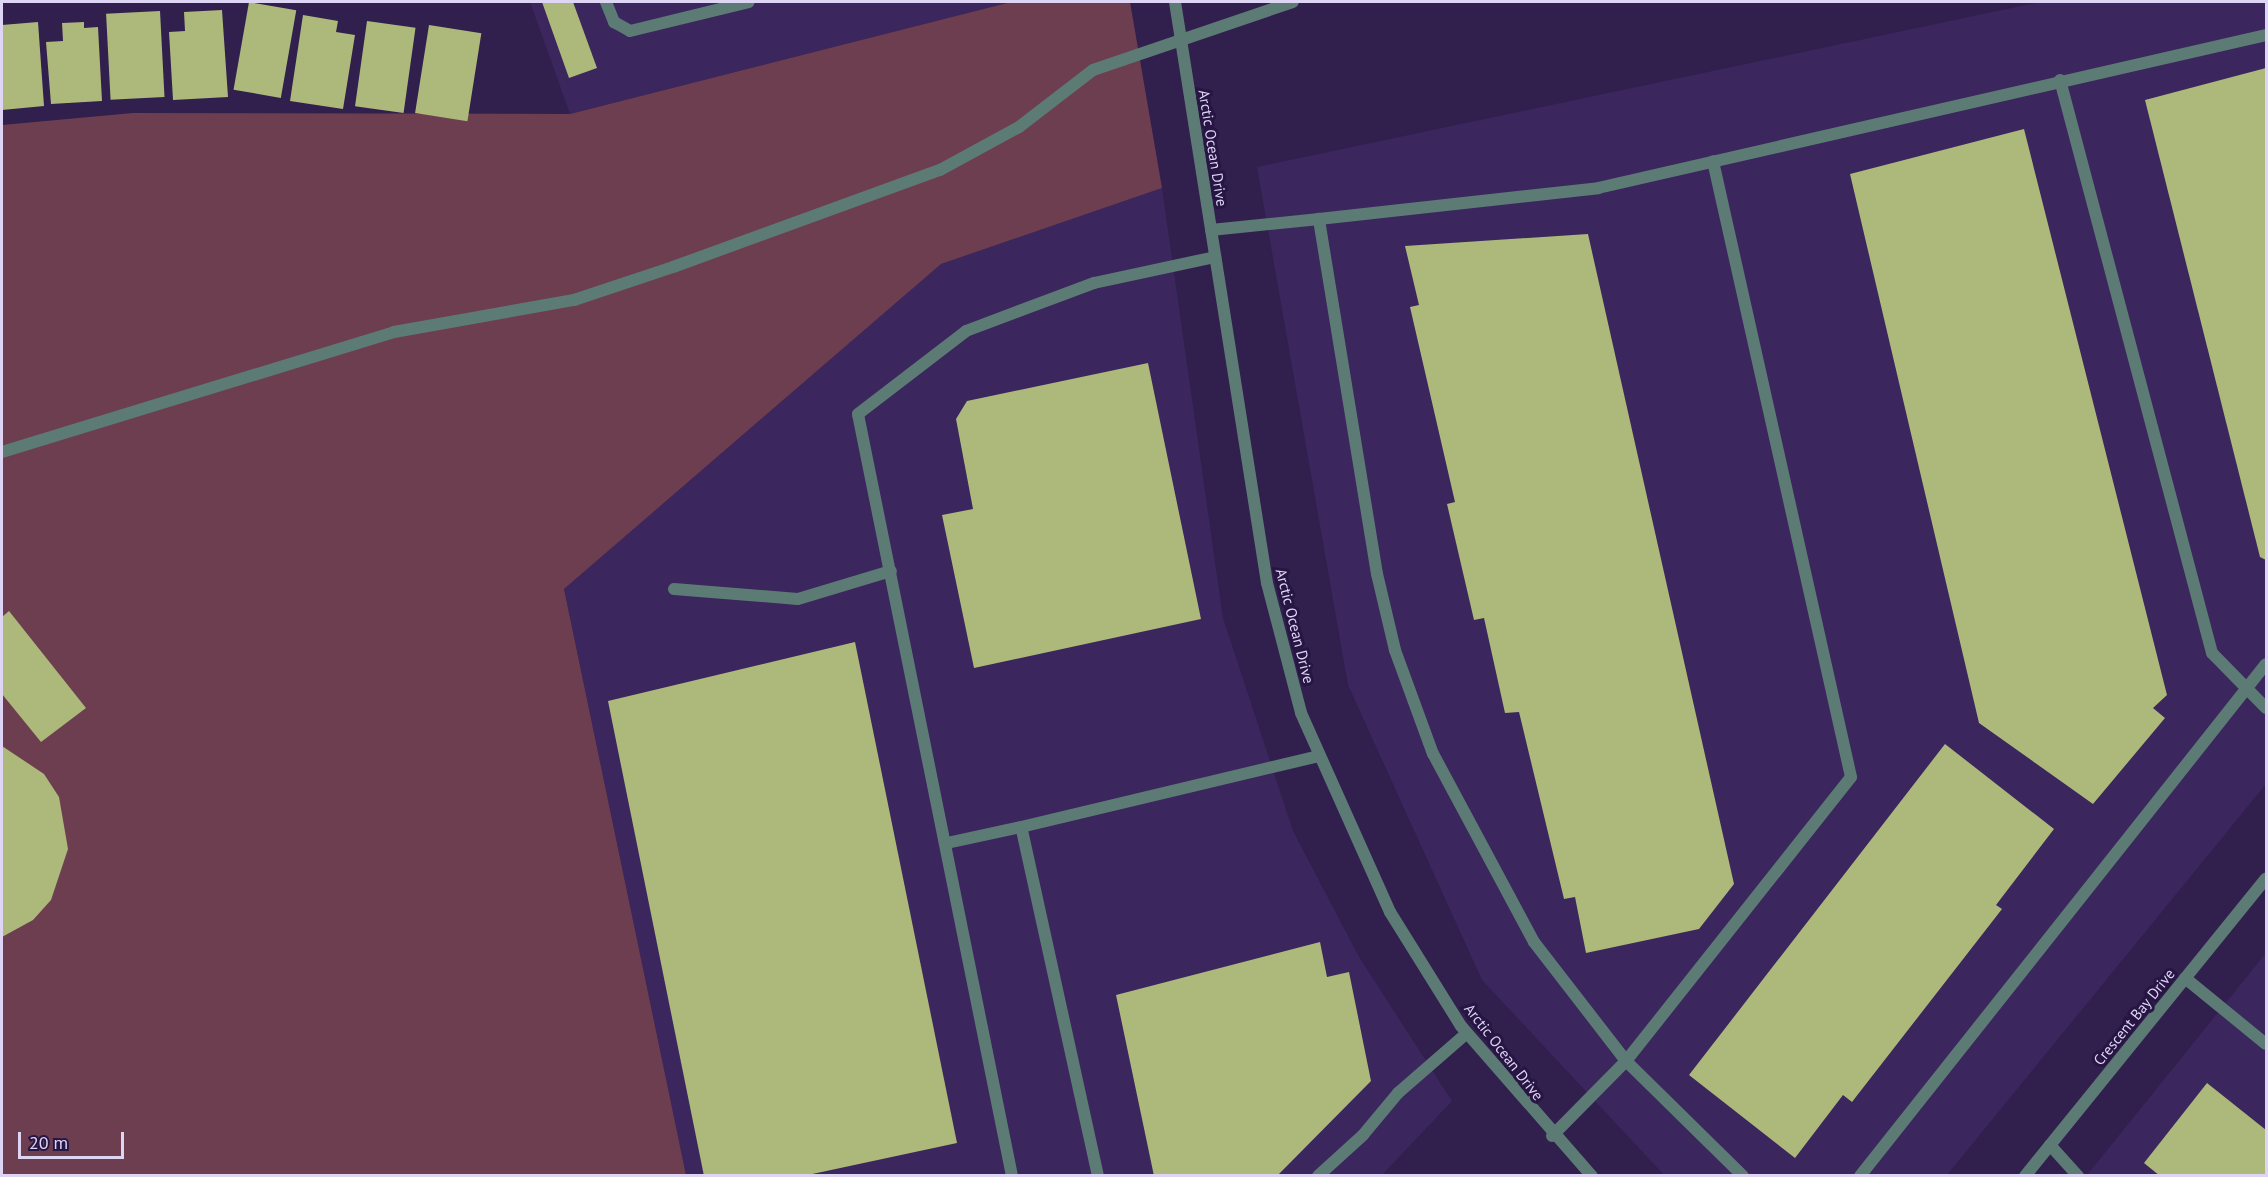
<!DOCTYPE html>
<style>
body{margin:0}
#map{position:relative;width:2268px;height:1177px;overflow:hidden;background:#311f4e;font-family:"PT Sans",sans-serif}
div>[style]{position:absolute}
.built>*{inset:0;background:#3b265d}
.green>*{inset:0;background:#6d3e4f}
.building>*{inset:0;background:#acb97b;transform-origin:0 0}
.service>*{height:12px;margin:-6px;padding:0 6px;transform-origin:6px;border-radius:6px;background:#5c7b74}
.tertiary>*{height:12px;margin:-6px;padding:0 6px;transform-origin:6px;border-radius:6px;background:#5c7b74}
span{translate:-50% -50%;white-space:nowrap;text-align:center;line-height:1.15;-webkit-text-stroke:6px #271543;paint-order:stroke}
.street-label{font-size:15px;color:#ded5f4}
.frame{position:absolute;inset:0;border:3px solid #ded5f4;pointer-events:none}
.scale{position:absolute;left:18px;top:1132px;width:106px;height:27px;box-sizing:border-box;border:3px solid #ded5f4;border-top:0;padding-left:8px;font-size:18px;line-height:21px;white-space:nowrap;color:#ded5f4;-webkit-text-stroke:4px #271543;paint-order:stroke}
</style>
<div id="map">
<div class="built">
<div style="clip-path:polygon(530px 2px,1011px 2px,570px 114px)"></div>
<div style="clip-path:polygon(2040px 2px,2266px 2px,2266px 784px,1947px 1175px,1664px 1175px,1482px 980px,1348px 685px,1257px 167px)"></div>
<div style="clip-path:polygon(1162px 188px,1223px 618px,1293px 831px,1359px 957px,1452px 1101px,1382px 1175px,686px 1175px,564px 589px,941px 264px)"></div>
<div style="clip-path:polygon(2266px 953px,2266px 1175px,2087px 1175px)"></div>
</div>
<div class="green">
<div style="clip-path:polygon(1011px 2px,1130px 2px,1162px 188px,941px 264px,564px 589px,686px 1175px,2px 1176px,2px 125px,133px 113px,570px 114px)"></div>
</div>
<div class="building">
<div style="left:249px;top:2px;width:48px;height:89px;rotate:10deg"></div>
<div style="clip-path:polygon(542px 2px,573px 2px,597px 68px,569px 78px)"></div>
<div style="clip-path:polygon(222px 10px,228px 97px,173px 100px,169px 32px,185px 31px,184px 12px)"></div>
<div style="left:160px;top:11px;width:86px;height:54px;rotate:87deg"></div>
<div style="clip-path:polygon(303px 15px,338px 21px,336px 32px,355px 35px,343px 109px,290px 101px)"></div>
<div style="left:367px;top:21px;width:49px;height:86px;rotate:8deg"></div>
<div style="clip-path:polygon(38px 22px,44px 106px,2px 110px,2px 25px)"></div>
<div style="clip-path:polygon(84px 22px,84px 28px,98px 27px,102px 101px,51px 104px,46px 42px,63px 41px,62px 23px)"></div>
<div style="left:429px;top:25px;width:53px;height:89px;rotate:9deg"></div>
<div style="clip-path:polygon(2266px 68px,2266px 560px,2260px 557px,2145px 100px)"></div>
<div style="clip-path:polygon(2024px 129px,2167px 695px,2153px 708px,2165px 718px,2093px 804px,1979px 723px,1850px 174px)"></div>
<div style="clip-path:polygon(1588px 234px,1734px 884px,1699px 929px,1586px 953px,1575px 897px,1564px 899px,1519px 712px,1505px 713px,1484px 618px,1474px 620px,1447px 504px,1455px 502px,1410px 307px,1419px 305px,1405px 246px)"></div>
<div style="clip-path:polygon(1148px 363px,1201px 619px,974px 668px,942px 515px,973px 509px,956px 419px,967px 401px)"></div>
<div style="clip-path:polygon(9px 611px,86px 708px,41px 742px,2px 694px,2px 617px)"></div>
<div style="clip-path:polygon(855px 642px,957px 1143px,803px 1176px,704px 1176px,608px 701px)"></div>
<div style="clip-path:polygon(1945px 744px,2054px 829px,1996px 905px,2002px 909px,1852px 1102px,1843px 1095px,1795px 1158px,1689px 1075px)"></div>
<div style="clip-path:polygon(2px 746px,44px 774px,59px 797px,68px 849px,51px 900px,33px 920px,2px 937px)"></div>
<div style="clip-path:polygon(1320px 942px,1327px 977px,1349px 972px,1371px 1081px,1277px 1176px,1154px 1176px,1116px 995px)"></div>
<div style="clip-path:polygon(2207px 1083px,2266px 1130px,2266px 1176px,2160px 1176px,2144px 1163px)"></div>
</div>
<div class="service">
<div style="left:606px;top:2px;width:22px;rotate:68deg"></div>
<div style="left:614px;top:22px;width:18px;rotate:29deg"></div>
<div style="left:630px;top:31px;width:122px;rotate:-13.7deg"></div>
<div style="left:2060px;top:80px;width:593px;rotate:75.14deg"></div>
<div style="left:2212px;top:653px;width:77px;rotate:45.5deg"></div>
<div style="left:1211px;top:230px;width:109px;rotate:-5.8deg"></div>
<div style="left:2px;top:452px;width:410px;rotate:-17deg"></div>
<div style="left:394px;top:332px;width:183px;rotate:-10.1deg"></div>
<div style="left:574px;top:300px;width:104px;rotate:-18.4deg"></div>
<div style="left:673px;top:267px;width:284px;rotate:-20deg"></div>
<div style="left:940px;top:170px;width:90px;rotate:-28.6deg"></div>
<div style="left:1019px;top:127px;width:93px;rotate:-37.6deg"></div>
<div style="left:1093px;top:70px;width:211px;rotate:-18.8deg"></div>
<div style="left:674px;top:589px;width:124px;rotate:4.6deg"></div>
<div style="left:798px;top:599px;width:97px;rotate:-16.8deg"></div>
<div style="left:947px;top:843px;width:76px;rotate:-12.2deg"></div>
<div style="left:2185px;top:978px;width:104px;rotate:39.2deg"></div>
<div style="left:1552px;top:1136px;width:105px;rotate:-45.4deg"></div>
<div style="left:1626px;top:1061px;width:362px;rotate:-51.6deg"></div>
<div style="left:1851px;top:777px;width:631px;rotate:-102.63deg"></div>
<div style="left:2050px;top:1145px;width:42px;rotate:47.9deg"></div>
<div style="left:1012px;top:1176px;width:777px;rotate:-101.43deg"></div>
<div style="left:858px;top:414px;width:136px;rotate:-37.5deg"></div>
<div style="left:966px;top:331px;width:137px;rotate:-20.6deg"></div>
<div style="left:1094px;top:283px;width:124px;rotate:-12.1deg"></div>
<div style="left:1098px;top:1176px;width:357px;rotate:-102.4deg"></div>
<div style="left:1021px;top:827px;width:306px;rotate:-13.4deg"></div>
<div style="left:1318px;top:1176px;width:61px;rotate:-42.3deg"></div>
<div style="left:1363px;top:1135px;width:55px;rotate:-50.2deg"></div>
<div style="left:1398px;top:1093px;width:91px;rotate:-41deg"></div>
<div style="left:1743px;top:1176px;width:164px;rotate:-135.5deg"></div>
<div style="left:1626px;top:1061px;width:150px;rotate:-127.7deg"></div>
<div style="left:1534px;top:942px;width:213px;rotate:-118.2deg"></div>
<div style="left:1433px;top:754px;width:111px;rotate:-110.1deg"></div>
<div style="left:1395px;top:650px;width:78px;rotate:-103.3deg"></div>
<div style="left:1377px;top:574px;width:360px;rotate:-99.3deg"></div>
<div style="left:1319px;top:219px;width:281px;rotate:-6.3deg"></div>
<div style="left:1598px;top:188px;width:685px;rotate:-12.9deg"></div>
<div style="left:1860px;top:1176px;width:653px;rotate:-51.59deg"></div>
</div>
<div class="tertiary">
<div style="left:1175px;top:2px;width:588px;rotate:81deg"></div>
<div style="left:1267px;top:583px;width:134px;rotate:75.3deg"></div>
<div style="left:1301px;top:713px;width:218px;rotate:65.9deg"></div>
<div style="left:1390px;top:912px;width:134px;rotate:58.1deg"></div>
<div style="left:1461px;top:1026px;width:199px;rotate:48.9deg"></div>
<div style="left:2025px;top:1176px;width:383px;rotate:-51deg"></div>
</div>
<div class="street-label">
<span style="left:1213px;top:148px;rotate:81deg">Arctic Ocean Drive</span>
<span style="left:1295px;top:626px;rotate:76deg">Arctic Ocean Drive</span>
<span style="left:2134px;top:1017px;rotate:-51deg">Crescent Bay Drive</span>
<span style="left:1504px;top:1052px;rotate:52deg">Arctic Ocean Drive</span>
</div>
<div class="frame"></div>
<div class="scale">20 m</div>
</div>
